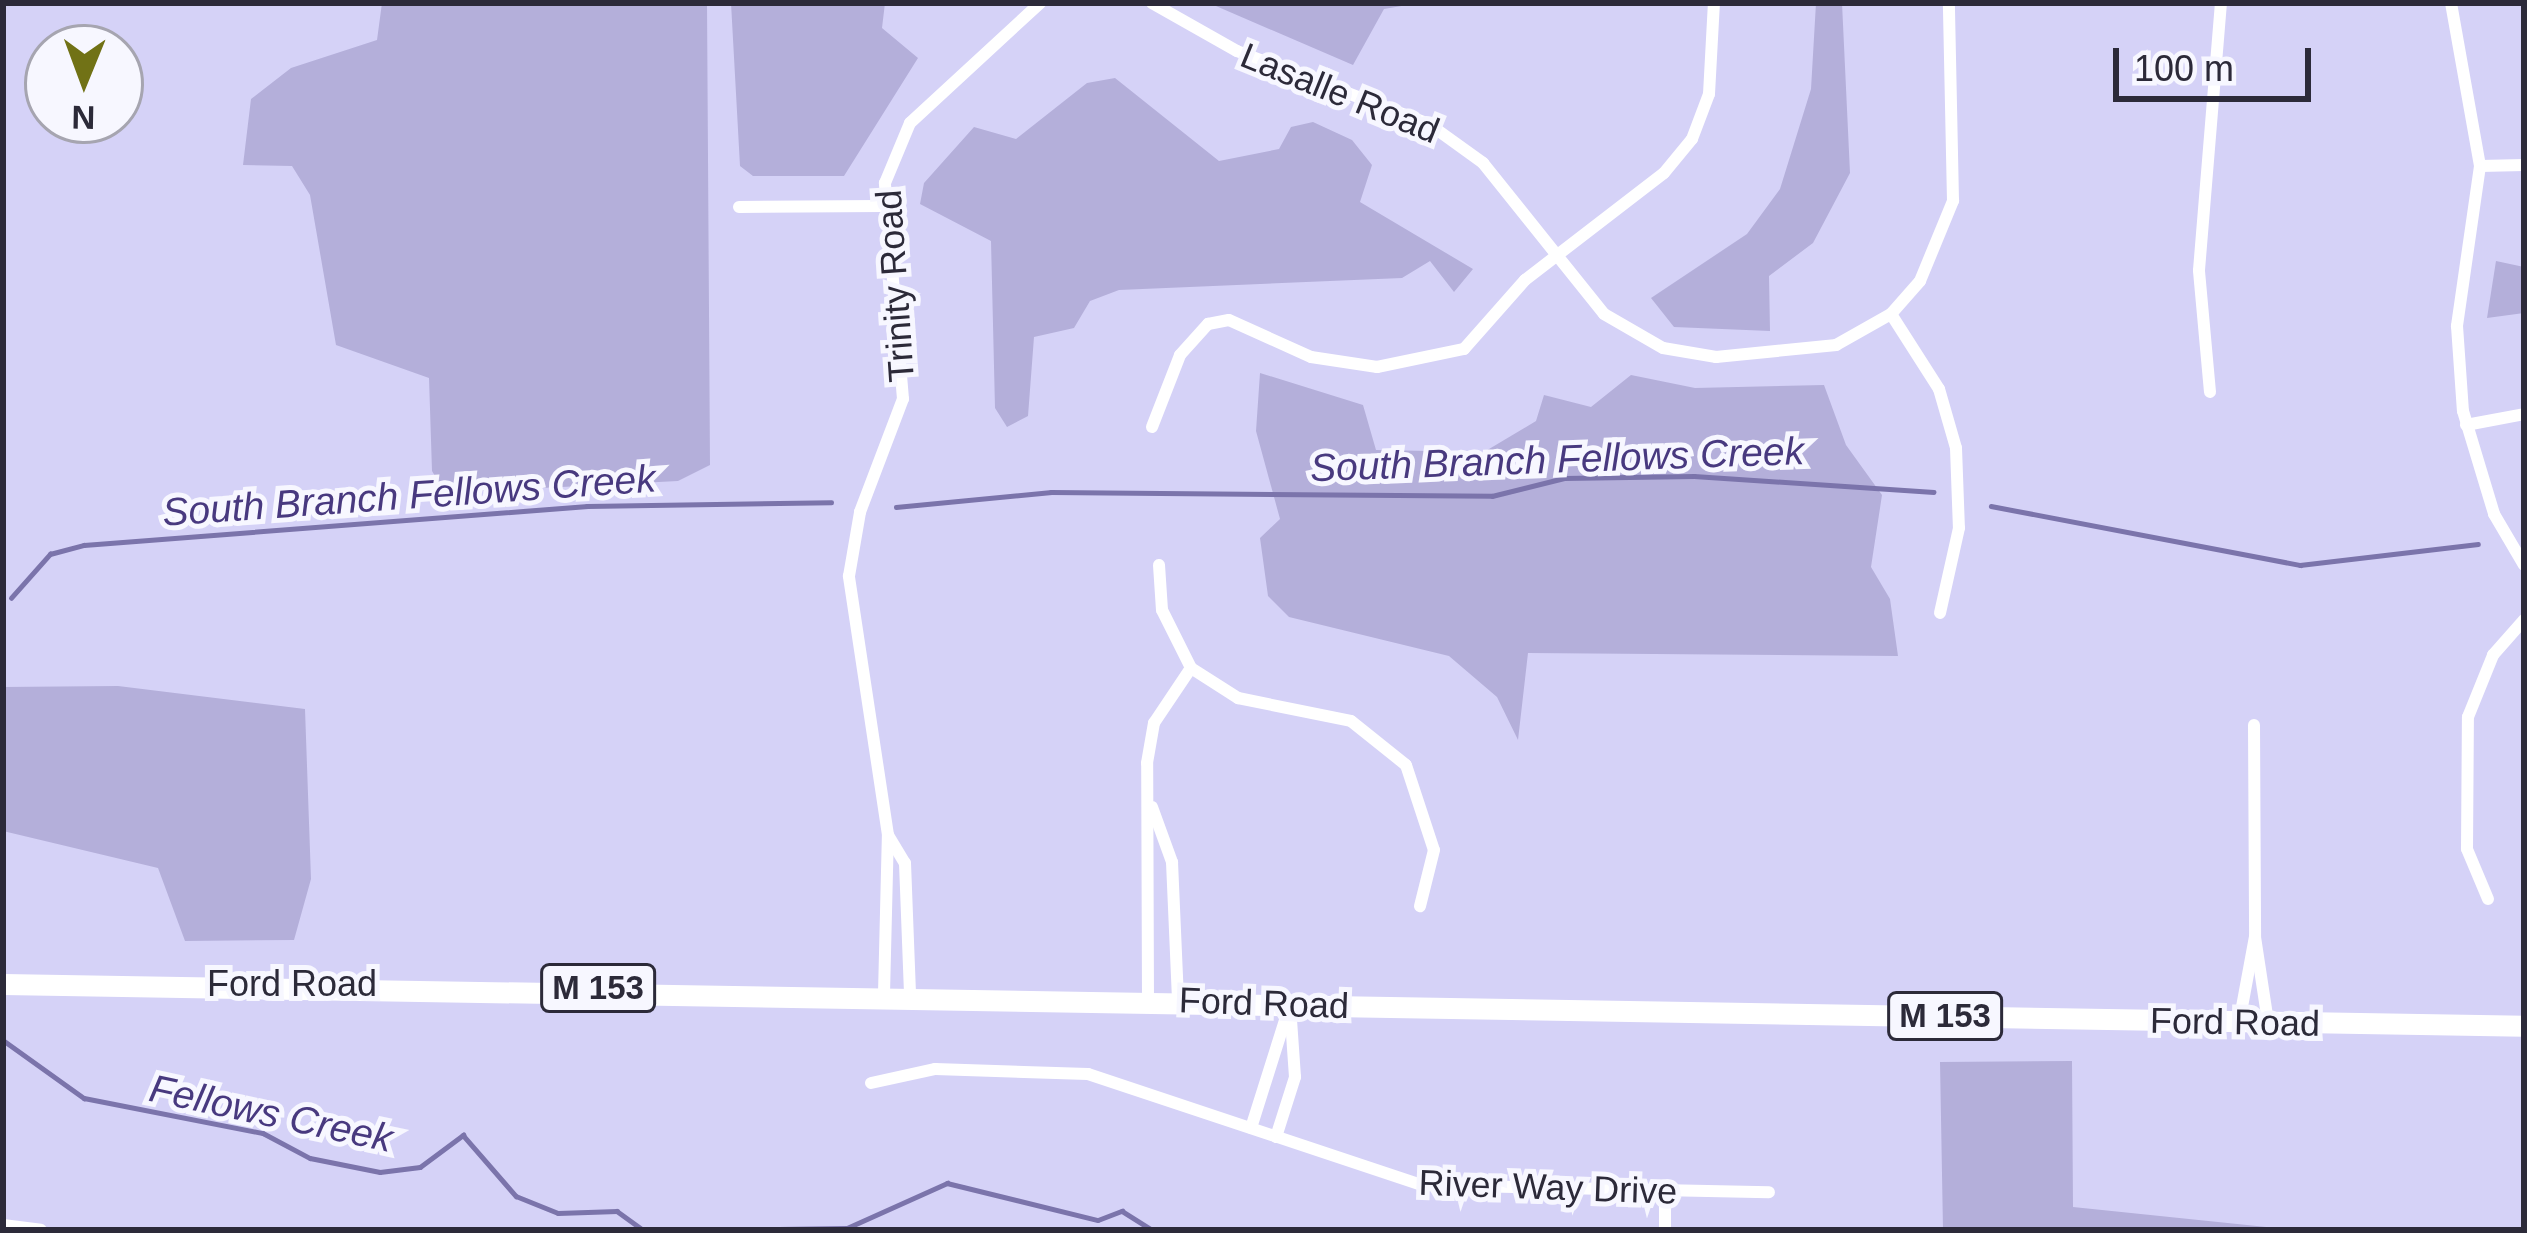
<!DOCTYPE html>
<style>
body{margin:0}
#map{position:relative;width:2527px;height:1233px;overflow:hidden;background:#d5d2f7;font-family:Helvetica,sans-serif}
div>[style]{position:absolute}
.green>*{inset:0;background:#b4afda}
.stream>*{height:4.5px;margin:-2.25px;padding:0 2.25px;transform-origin:2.25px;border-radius:2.25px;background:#7b74ab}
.minor>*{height:12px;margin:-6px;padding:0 6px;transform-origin:6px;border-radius:6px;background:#fff}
.primary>*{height:21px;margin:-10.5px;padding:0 10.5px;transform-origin:10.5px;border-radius:10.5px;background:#fff}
span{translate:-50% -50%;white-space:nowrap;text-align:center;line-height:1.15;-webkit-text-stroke:10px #f7f7ff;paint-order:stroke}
.shield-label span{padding:3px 9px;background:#f7f7ff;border:3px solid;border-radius:9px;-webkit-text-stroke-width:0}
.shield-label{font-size:33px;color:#2c2a39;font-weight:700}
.street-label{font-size:36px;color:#2c2a39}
.water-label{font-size:39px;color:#48397f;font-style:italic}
.frame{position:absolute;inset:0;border:6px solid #2c2a39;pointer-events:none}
.north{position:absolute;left:24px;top:24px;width:120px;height:120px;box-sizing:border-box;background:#f7f7ff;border:3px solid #a6a5b0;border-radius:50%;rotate:181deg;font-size:33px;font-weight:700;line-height:48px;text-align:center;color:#2c2a39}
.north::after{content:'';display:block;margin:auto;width:42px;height:54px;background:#717216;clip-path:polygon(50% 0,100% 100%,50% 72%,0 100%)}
.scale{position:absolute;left:2113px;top:48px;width:198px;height:54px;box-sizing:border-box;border:6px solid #2c2a39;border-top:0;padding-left:15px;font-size:36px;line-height:42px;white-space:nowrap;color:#2c2a39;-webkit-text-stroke:9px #f7f7ff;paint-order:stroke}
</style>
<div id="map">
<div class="green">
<div style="clip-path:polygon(382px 3px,707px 3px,710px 465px,678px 481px,445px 493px,432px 471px,429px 378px,336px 345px,310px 195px,292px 166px,243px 165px,251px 99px,291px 68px,377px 40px)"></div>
<div style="clip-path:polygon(731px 3px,885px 3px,882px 28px,918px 58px,844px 176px,753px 176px,740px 166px)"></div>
<div style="clip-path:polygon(1209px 3px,1419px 3px,1384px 9px,1353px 65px)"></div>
<div style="clip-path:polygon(1816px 3px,1842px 3px,1850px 173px,1813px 243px,1769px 276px,1770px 331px,1674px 327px,1651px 298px,1747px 234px,1780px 189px,1811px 89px)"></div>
<div style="clip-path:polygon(1115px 78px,1219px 161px,1279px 149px,1291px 127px,1313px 122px,1352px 140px,1372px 165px,1360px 202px,1473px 269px,1454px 292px,1430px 261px,1402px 278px,1119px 290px,1090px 301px,1074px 328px,1034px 337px,1028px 416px,1007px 427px,995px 408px,991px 241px,920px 204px,924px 183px,974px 127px,1016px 139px,1087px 83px)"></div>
<div style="clip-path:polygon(2496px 261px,2524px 267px,2524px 313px,2487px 318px)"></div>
<div style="clip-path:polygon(1260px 373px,1363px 405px,1376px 450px,1484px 452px,1536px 421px,1544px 395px,1591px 407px,1631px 375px,1695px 388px,1824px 385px,1846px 445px,1882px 495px,1871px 567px,1890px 599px,1898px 656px,1528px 653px,1518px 740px,1497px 697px,1449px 656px,1289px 617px,1268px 596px,1260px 538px,1280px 519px,1256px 431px)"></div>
<div style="clip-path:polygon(118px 686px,305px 709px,311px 879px,294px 940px,185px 941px,158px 868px,3px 831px,3px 687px)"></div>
<div style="clip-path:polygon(2072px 1061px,2073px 1207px,2296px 1230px,1943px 1230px,1940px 1062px)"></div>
</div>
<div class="stream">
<div style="left:1991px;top:506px;width:315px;rotate:10.8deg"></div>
<div style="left:2300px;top:565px;width:179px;rotate:-6.7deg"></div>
<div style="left:896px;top:507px;width:156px;rotate:-5.5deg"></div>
<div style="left:1051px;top:492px;width:441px;rotate:0.5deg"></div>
<div style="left:1492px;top:496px;width:74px;rotate:-14deg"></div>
<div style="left:1564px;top:478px;width:130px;rotate:-0.9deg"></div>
<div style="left:1694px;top:476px;width:240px;rotate:3.8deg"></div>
<div style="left:11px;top:598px;width:59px;rotate:-48.4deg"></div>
<div style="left:50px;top:554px;width:35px;rotate:-15deg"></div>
<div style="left:84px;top:545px;width:505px;rotate:-4.43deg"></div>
<div style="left:587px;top:506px;width:244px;rotate:-0.9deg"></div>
<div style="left:3px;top:1040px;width:100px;rotate:35.6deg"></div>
<div style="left:84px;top:1098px;width:182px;rotate:11.1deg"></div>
<div style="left:263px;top:1133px;width:53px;rotate:28deg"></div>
<div style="left:310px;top:1158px;width:71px;rotate:11.3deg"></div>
<div style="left:380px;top:1172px;width:40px;rotate:-7.1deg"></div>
<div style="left:420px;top:1167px;width:54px;rotate:-36.7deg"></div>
<div style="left:463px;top:1135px;width:81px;rotate:49deg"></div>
<div style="left:516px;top:1196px;width:45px;rotate:22deg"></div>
<div style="left:558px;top:1213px;width:59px;rotate:-1.9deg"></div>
<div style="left:617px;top:1211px;width:32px;rotate:36deg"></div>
<div style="left:707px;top:1230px;width:140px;rotate:-0.8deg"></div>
<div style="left:847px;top:1228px;width:110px;rotate:-24.2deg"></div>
<div style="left:947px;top:1183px;width:155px;rotate:13.8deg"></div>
<div style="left:1098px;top:1220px;width:26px;rotate:-21deg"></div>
<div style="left:1122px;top:1211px;width:36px;rotate:32deg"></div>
</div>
<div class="minor">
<div style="left:1152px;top:3px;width:98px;rotate:29.5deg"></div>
<div style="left:1237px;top:51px;width:205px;rotate:20.8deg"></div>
<div style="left:1429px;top:124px;width:67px;rotate:35.8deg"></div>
<div style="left:1483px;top:163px;width:193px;rotate:51.3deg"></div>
<div style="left:1604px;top:314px;width:68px;rotate:30deg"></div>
<div style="left:1663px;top:348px;width:54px;rotate:9.6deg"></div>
<div style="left:1716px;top:357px;width:121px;rotate:-5.7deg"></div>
<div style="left:1836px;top:345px;width:63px;rotate:-29.4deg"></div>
<div style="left:1891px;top:314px;width:44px;rotate:-48.7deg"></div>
<div style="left:1920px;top:281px;width:87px;rotate:-67.6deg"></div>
<div style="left:1953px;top:201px;width:198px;rotate:-91.2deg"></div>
<div style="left:2451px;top:3px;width:166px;rotate:79.9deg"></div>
<div style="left:2480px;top:166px;width:162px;rotate:98.2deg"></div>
<div style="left:2457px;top:326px;width:85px;rotate:86deg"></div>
<div style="left:2463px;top:411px;width:108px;rotate:73.2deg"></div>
<div style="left:2494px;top:514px;width:59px;rotate:59.5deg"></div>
<div style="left:2480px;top:166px;width:44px;rotate:-1.3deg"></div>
<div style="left:739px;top:207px;width:143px;rotate:-0.4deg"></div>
<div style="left:1891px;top:314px;width:89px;rotate:57.4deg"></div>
<div style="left:1939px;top:389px;width:61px;rotate:73.9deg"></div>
<div style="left:1956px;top:448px;width:80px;rotate:87.9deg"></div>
<div style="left:1959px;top:528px;width:87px;rotate:102.6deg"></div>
<div style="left:2210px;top:392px;width:122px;rotate:-95.2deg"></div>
<div style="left:2199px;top:270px;width:268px;rotate:-85.3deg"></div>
<div style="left:2466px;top:425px;width:59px;rotate:-10.7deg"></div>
<div style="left:1152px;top:427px;width:77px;rotate:-68.7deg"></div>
<div style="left:1180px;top:355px;width:42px;rotate:-47.9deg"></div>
<div style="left:1208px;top:324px;width:21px;rotate:-11deg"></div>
<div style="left:1229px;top:320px;width:90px;rotate:24.3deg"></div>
<div style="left:1311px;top:357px;width:67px;rotate:8.6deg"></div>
<div style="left:1377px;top:367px;width:89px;rotate:-11.7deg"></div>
<div style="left:1464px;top:349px;width:92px;rotate:-48.5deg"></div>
<div style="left:1525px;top:280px;width:175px;rotate:-37.6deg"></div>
<div style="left:1664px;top:173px;width:44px;rotate:-50.5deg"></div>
<div style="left:1692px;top:139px;width:48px;rotate:-69.3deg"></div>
<div style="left:1709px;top:94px;width:91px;rotate:-86.9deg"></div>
<div style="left:1159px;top:565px;width:45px;rotate:86.2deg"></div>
<div style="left:1162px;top:610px;width:65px;rotate:63.4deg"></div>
<div style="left:1191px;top:668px;width:56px;rotate:32.6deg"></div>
<div style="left:1238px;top:698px;width:115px;rotate:11.5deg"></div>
<div style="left:1351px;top:721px;width:70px;rotate:38.7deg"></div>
<div style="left:1406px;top:765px;width:89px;rotate:71.8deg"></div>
<div style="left:1434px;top:850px;width:58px;rotate:104deg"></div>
<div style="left:2254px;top:725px;width:212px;rotate:89.7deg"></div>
<div style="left:1152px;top:807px;width:59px;rotate:70deg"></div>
<div style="left:1172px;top:862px;width:138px;rotate:87.5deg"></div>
<div style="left:888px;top:835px;width:262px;rotate:-98.6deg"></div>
<div style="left:849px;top:576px;width:65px;rotate:-80.2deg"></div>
<div style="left:860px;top:512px;width:121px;rotate:-69.2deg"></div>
<div style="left:903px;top:399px;width:217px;rotate:-94.8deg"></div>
<div style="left:885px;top:183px;width:65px;rotate:-67.4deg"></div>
<div style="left:910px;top:123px;width:177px;rotate:-42.7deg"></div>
<div style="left:2488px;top:899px;width:54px;rotate:-112.8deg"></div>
<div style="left:2467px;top:849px;width:132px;rotate:-89.6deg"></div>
<div style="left:2468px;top:717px;width:67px;rotate:-68deg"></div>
<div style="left:2493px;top:655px;width:47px;rotate:-48.5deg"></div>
<div style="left:884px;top:994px;width:159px;rotate:-88.6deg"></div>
<div style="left:888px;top:835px;width:33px;rotate:59deg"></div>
<div style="left:905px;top:863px;width:132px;rotate:87.8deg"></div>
<div style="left:1148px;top:1000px;width:237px;rotate:-90.2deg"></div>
<div style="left:1147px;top:763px;width:41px;rotate:-80.1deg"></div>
<div style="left:1154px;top:723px;width:66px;rotate:-56.1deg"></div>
<div style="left:2239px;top:1023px;width:87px;rotate:-79.5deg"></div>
<div style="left:2255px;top:937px;width:86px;rotate:81.3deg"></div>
<div style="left:871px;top:1083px;width:66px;rotate:-12.3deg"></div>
<div style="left:935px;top:1069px;width:153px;rotate:1.9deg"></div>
<div style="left:1088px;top:1074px;width:352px;rotate:18.4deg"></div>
<div style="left:1422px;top:1185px;width:347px;rotate:1.2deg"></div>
<div style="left:1251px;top:1128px;width:130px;rotate:-72.5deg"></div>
<div style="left:1276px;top:1137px;width:63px;rotate:-72.4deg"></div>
<div style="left:1295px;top:1077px;width:72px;rotate:-94deg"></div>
<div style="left:1665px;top:1192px;width:38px;rotate:90deg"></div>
<div style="left:3px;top:1225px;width:38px;rotate:7deg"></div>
</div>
<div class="primary">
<div style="left:3px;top:984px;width:2521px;rotate:0.95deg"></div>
</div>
<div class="shield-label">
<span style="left:598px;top:988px">M 153</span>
<span style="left:1945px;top:1016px">M 153</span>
</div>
<div class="street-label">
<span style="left:1340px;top:93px;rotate:22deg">Lasalle Road</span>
<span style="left:895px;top:286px;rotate:-94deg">Trinity Road</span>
<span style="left:292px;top:984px">Ford Road</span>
<span style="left:1264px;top:1003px;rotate:2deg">Ford Road</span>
<span style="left:2235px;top:1022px;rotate:1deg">Ford Road</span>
<span style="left:1548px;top:1187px;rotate:2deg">River Way Drive</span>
</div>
<div class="water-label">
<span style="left:1557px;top:460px;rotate:-2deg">South Branch Fellows Creek</span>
<span style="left:409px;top:496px;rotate:-4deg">South Branch Fellows Creek</span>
<span style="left:271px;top:1114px;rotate:12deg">Fellows Creek</span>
</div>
<div class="frame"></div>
<div class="north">N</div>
<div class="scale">100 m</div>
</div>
